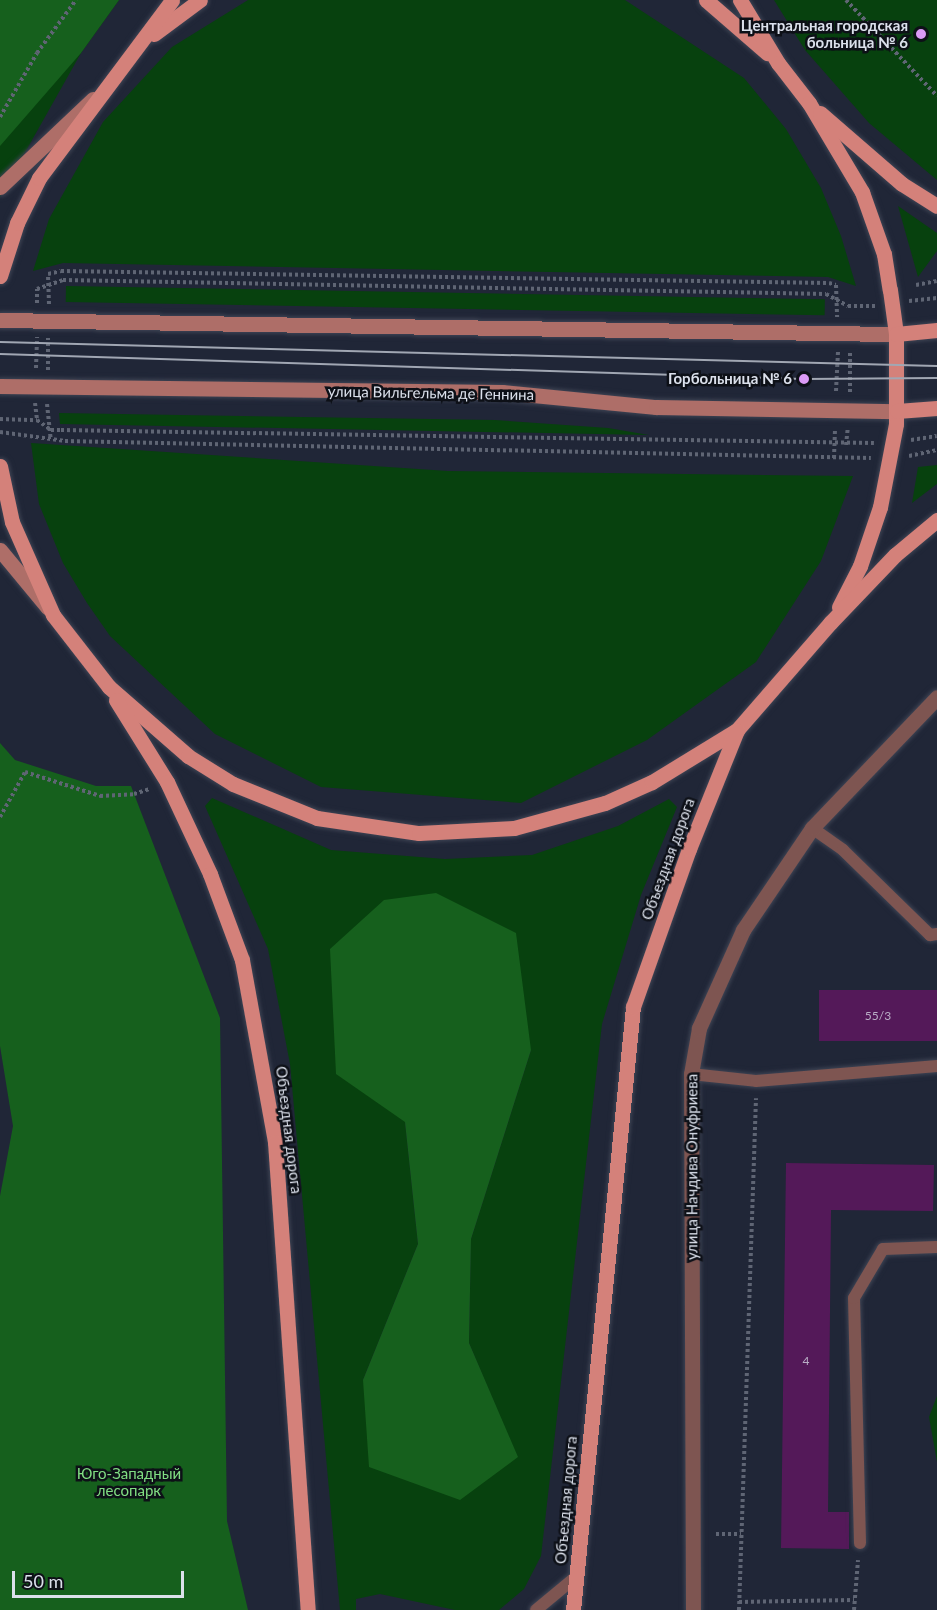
<!DOCTYPE html>
<meta charset="utf-8">
<style>
body{margin:0}
#map{position:relative;width:937px;height:1610px;overflow:hidden;background:#202637;font-family:Lato,sans-serif}
div>[style]{position:absolute}
.green>*{inset:0;background:#07410e;transform-origin:0 0}
.forest>*{inset:0;background:#16601d}
.building>*{inset:0;background:#541959;transform-origin:0 0}
.path>*{height:4px;margin-top:-2px;transform-origin:0;background:repeating-linear-gradient(90deg,#5f6574 0 3px,transparent 0 6px)}
.roads{filter:drop-shadow(0 0 2px #3e4454) drop-shadow(0 0 2px #3e4454)}
.lane>*{height:12px;margin:-6px;padding:0 6px;transform-origin:6px;border-radius:6px;background:#7e5551}
.street>*{height:15px;margin:-7.5px;padding:0 7.5px;transform-origin:7.5px;border-radius:7.5px;background:#7e5551}
.secondary>*{height:15px;margin:-7.5px;padding:0 7.5px;transform-origin:7.5px;border-radius:7.5px;background:#ae6e68}
.primary>*{height:15px;margin:-7.5px;padding:0 7.5px;transform-origin:7.5px;border-radius:7.5px;background:#d4817a}
.tram>*{height:1.5px;margin:-0.75px;padding:0 0.75px;transform-origin:0.75px;border-radius:0.75px;background:#a1a7b3}
.dots>*{width:16px;height:16px;translate:-50% -50%;box-sizing:border-box;border:3px solid #0d1017;border-radius:50%}
span{translate:-50% -50%;white-space:nowrap;text-align:center;line-height:1.15;-webkit-text-stroke:5px #0d1017;paint-order:stroke}
.number-label{font-size:12px;color:#b9aec6}
.number-label span{-webkit-text-stroke-width:0}
.poi-label{font-size:15px;color:#dbe0eb;font-weight:700}
.right{translate:-100% -50%;text-align:right}
.street-label{font-size:15px;color:#dbe0eb}
.park-label{font-size:15px;color:#81de83}
.scale{position:absolute;left:12px;top:1571px;width:172px;height:27px;box-sizing:border-box;border:3px solid #dbe0eb;border-top:0;padding-left:8px;font-size:18px;line-height:21px;white-space:nowrap;color:#dbe0eb;-webkit-text-stroke:4px #0d1017;paint-order:stroke}
</style>
<div id="map">
<div class="green">
<div style="clip-path:polygon(0 0,119px 0,81px 53px,0 197px)"></div>
<div style="clip-path:polygon(248px 0,625px 0,744px 78px,786px 129px,821px 188px,841px 236px,856px 286px,828px 277px,63px 263px,33px 271px,49px 219px,103px 122px,172px 47px)"></div>
<div style="clip-path:polygon(774px 0,937px 0,937px 180px,869px 123px,805px 50px)"></div>
<div style="clip-path:polygon(898px 206px,937px 233px,937px 251px,918px 277px)"></div>
<div style="left:66px;top:286px;width:759px;height:16px;rotate:1deg"></div>
<div style="clip-path:polygon(59px 413px,495px 420px,608px 428px,649px 435px,60px 424px)"></div>
<div style="clip-path:polygon(31px 443px,448px 471px,853px 476px,821px 561px,756px 662px,647px 740px,521px 803px,321px 787px,215px 734px,110px 636px,87px 603px,63px 563px,39px 504px)"></div>
<div style="clip-path:polygon(937px 465px,937px 484px,912px 503px,918px 467px)"></div>
<div style="clip-path:polygon(evenodd,212px 798px,331px 850px,445px 859px,532px 855px,618px 826px,669px 799px,677px 807px,641px 895px,602px 1024px,541px 1556px,524px 1589px,499px 1610px,455px 1610px,380px 1594px,356px 1599px,356px 1610px,340px 1610px,290px 1064px,268px 949px,205px 806px,212px 798px,531px 1050px,471px 1239px,469px 1343px,517px 1457px,363px 1380px,418px 1244px,405px 1122px,531px 1050px)"></div>
<div style="clip-path:polygon(937px 1396px,937px 1462px,929px 1417px)"></div>
</div>
<div class="forest">
<div style="clip-path:polygon(0 0,119px 0,81px 53px,0 146px)"></div>
<div style="clip-path:polygon(0 743px,15px 760px,96px 786px,131px 786px,220px 1018px,227px 1521px,248px 1610px,0 1610px,0 1196px,13px 1126px,0 1046px)"></div>
<div style="clip-path:polygon(436px 893px,516px 933px,531px 1050px,471px 1239px,469px 1343px,518px 1457px,460px 1500px,369px 1467px,363px 1380px,418px 1244px,405px 1122px,336px 1074px,330px 949px,384px 900px)"></div>
</div>
<div class="building">
<div style="left:819px;top:990px;width:118px;height:51px"></div>
<div style="clip-path:polygon(786px 1163px,934px 1165px,933px 1211px,831px 1210px,828px 1512px,849px 1512px,849px 1549px,781px 1548px)"></div>
</div>
<div class="path">
<div style="left:846px;top:0;width:132px;rotate:46.5deg"></div>
<div style="left:0;top:117px;width:74px;rotate:-60deg"></div>
<div style="left:37px;top:53px;width:66px;rotate:-53.7deg"></div>
<div style="left:916px;top:285px;width:21px;rotate:-11deg"></div>
<div style="left:909px;top:301px;width:28px;rotate:-6deg"></div>
<div style="left:37px;top:303px;width:14px;rotate:-90deg"></div>
<div style="left:37px;top:289px;width:28px;rotate:-19deg"></div>
<div style="left:63px;top:280px;width:763px;rotate:1.05deg"></div>
<div style="left:826px;top:294px;width:25px;rotate:29deg"></div>
<div style="left:848px;top:306px;width:27px"></div>
<div style="left:49px;top:304px;width:30px;rotate:-92deg"></div>
<div style="left:48px;top:274px;width:13px;rotate:-13deg"></div>
<div style="left:61px;top:271px;width:768px;rotate:0.9deg"></div>
<div style="left:829px;top:283px;width:7px;rotate:16deg"></div>
<div style="left:836px;top:285px;width:32px;rotate:88deg"></div>
<div style="left:36px;top:368px;width:31px;rotate:-88deg"></div>
<div style="left:48px;top:370px;width:32px;rotate:-90deg"></div>
<div style="left:836px;top:391px;width:40px;rotate:-87.1deg"></div>
<div style="left:850px;top:392px;width:40px;rotate:-90deg"></div>
<div style="left:35px;top:403px;width:17px;rotate:83deg"></div>
<div style="left:47px;top:404px;width:36px;rotate:84deg"></div>
<div style="left:0;top:419px;width:37px;rotate:2deg"></div>
<div style="left:37px;top:420px;width:17px;rotate:36deg"></div>
<div style="left:51px;top:430px;width:10px"></div>
<div style="left:61px;top:430px;width:813px;rotate:0.92deg"></div>
<div style="left:0;top:432px;width:66px;rotate:7.9deg"></div>
<div style="left:65px;top:441px;width:806px;rotate:1.21deg"></div>
<div style="left:911px;top:440px;width:26px;rotate:-9deg"></div>
<div style="left:846px;top:445px;width:18px;rotate:-84deg"></div>
<div style="left:909px;top:456px;width:29px;rotate:-12deg"></div>
<div style="left:834px;top:458px;width:29px;rotate:-88deg"></div>
<div style="left:0;top:817px;width:51px;rotate:-60.9deg"></div>
<div style="left:25px;top:772px;width:79px;rotate:17.7deg"></div>
<div style="left:100px;top:796px;width:34px;rotate:-3deg"></div>
<div style="left:134px;top:794px;width:16px;rotate:-18deg"></div>
<div style="left:716px;top:1534px;width:25px"></div>
<div style="left:739px;top:1602px;width:115px;rotate:-1deg"></div>
<div style="left:739px;top:1610px;width:512px;rotate:-88.1deg"></div>
<div style="left:854px;top:1610px;width:50px;rotate:-85.4deg"></div>
</div>
<div class="roads">
<div class="lane">
<div style="left:812px;top:828px;width:38px;rotate:35deg"></div>
<div style="left:843px;top:850px;width:122px;rotate:44.3deg"></div>
<div style="left:930px;top:935px;width:7px;rotate:-8deg"></div>
<div style="left:691px;top:1074px;width:65px;rotate:6.1deg"></div>
<div style="left:756px;top:1081px;width:182px;rotate:-4.7deg"></div>
<div style="left:860px;top:1543px;width:245px;rotate:-91.4deg"></div>
<div style="left:854px;top:1298px;width:57px;rotate:-59.4deg"></div>
<div style="left:883px;top:1249px;width:54px;rotate:-2.1deg"></div>
<div style="left:536px;top:1610px;width:53px;rotate:-39.7deg"></div>
</div>
<div class="street">
<div style="left:693px;top:1610px;width:536px;rotate:-90.21deg"></div>
<div style="left:691px;top:1074px;width:47px;rotate:-80.1deg"></div>
<div style="left:699px;top:1028px;width:107px;rotate:-65.8deg"></div>
<div style="left:743px;top:930px;width:123px;rotate:-55.9deg"></div>
<div style="left:812px;top:828px;width:181px;rotate:-46.3deg"></div>
</div>
<div class="secondary">
<div style="left:0;top:187px;width:128px;rotate:-43.4deg"></div>
<div style="left:0;top:320px;width:896px;rotate:0.9deg"></div>
<div style="left:0;top:386px;width:502px;rotate:0.68deg"></div>
<div style="left:502px;top:392px;width:155px;rotate:5.6deg"></div>
<div style="left:656px;top:407px;width:241px;rotate:1deg"></div>
<div style="left:0;top:550px;width:75px;rotate:50.4deg"></div>
</div>
<div class="primary">
<div style="left:706px;top:0;width:81px;rotate:41deg"></div>
<div style="left:740px;top:0;width:74px;rotate:58.9deg"></div>
<div style="left:778px;top:63px;width:51px;rotate:52.2deg"></div>
<div style="left:809px;top:103px;width:104px;rotate:59.2deg"></div>
<div style="left:862px;top:192px;width:66px;rotate:70.5deg"></div>
<div style="left:884px;top:254px;width:36px;rotate:81deg"></div>
<div style="left:890px;top:290px;width:44px;rotate:82.2deg"></div>
<div style="left:896px;top:334px;width:90px;rotate:90deg"></div>
<div style="left:896px;top:424px;width:85px;rotate:100.9deg"></div>
<div style="left:880px;top:507px;width:62px;rotate:108.7deg"></div>
<div style="left:860px;top:566px;width:46px;rotate:117.1deg"></div>
<div style="left:154px;top:34px;width:57px;rotate:-36.5deg"></div>
<div style="left:820px;top:113px;width:108px;rotate:40.9deg"></div>
<div style="left:902px;top:184px;width:41px;rotate:32.2deg"></div>
<div style="left:0;top:276px;width:56px;rotate:-72.2deg"></div>
<div style="left:17px;top:223px;width:50px;rotate:-63.9deg"></div>
<div style="left:39px;top:178px;width:222px;rotate:-53.2deg"></div>
<div style="left:896px;top:334px;width:41px;rotate:-5.6deg"></div>
<div style="left:897px;top:411px;width:40px;rotate:-4.3deg"></div>
<div style="left:0;top:466px;width:57px;rotate:77.9deg"></div>
<div style="left:12px;top:522px;width:102px;rotate:66.2deg"></div>
<div style="left:53px;top:615px;width:91px;rotate:52.1deg"></div>
<div style="left:109px;top:687px;width:105px;rotate:41.1deg"></div>
<div style="left:188px;top:756px;width:53px;rotate:31.9deg"></div>
<div style="left:233px;top:784px;width:91px;rotate:22deg"></div>
<div style="left:317px;top:818px;width:103px;rotate:8.4deg"></div>
<div style="left:419px;top:833px;width:95px;rotate:-3deg"></div>
<div style="left:514px;top:828px;width:94px;rotate:-15.4deg"></div>
<div style="left:605px;top:803px;width:51px;rotate:-24.1deg"></div>
<div style="left:652px;top:782px;width:100px;rotate:-31.5deg"></div>
<div style="left:737px;top:730px;width:142px;rotate:-49deg"></div>
<div style="left:830px;top:623px;width:94px;rotate:-46.3deg"></div>
<div style="left:895px;top:555px;width:55px;rotate:-39.8deg"></div>
<div style="left:116px;top:700px;width:97px;rotate:58.1deg"></div>
<div style="left:167px;top:782px;width:102px;rotate:64.9deg"></div>
<div style="left:210px;top:874px;width:92px;rotate:69.6deg"></div>
<div style="left:242px;top:960px;width:185px;rotate:79.7deg"></div>
<div style="left:275px;top:1142px;width:469px;rotate:86deg"></div>
<div style="left:573px;top:1610px;width:606px;rotate:-84.32deg"></div>
<div style="left:633px;top:1007px;width:168px;rotate:-70.5deg"></div>
<div style="left:689px;top:849px;width:128px;rotate:-68deg"></div>
</div>
</div>
<div class="tram">
<div style="left:0;top:342px;width:937px;rotate:1.47deg"></div>
<div style="left:0;top:354px;width:804px;rotate:1.78deg"></div>
<div style="left:804px;top:379px;width:133px;rotate:-0.4deg"></div>
</div>
<div class="dots">
<div style="left:921px;top:34px;background:#db9af6"></div>
<div style="left:804px;top:379px;background:#db9af6"></div>
</div>
<div class="number-label">
<span style="left:878px;top:1016px">55/3</span>
<span style="left:806px;top:1361px">4</span>
</div>
<div class="poi-label">
<span class="right" style="left:908px;top:34px">Центральная городская<br>больница № 6</span>
<span class="right" style="left:792px;top:379px">Горбольница № 6</span>
</div>
<div class="street-label">
<span style="left:431px;top:393px;rotate:1deg">улица Вильгельма де Геннина</span>
<span style="left:668px;top:859px;rotate:-70deg">Объездная дорога</span>
<span style="left:289px;top:1130px;rotate:83deg">Объездная дорога</span>
<span style="left:692px;top:1167px;rotate:-90deg">улица Начдива Онуфриева</span>
<span style="left:566px;top:1500px;rotate:-85deg">Объездная дорога</span>
</div>
<div class="park-label">
<span style="left:129px;top:1482px">Юго-Западный<br>лесопарк</span>
</div>
<div class="scale">50 m</div>
</div>
